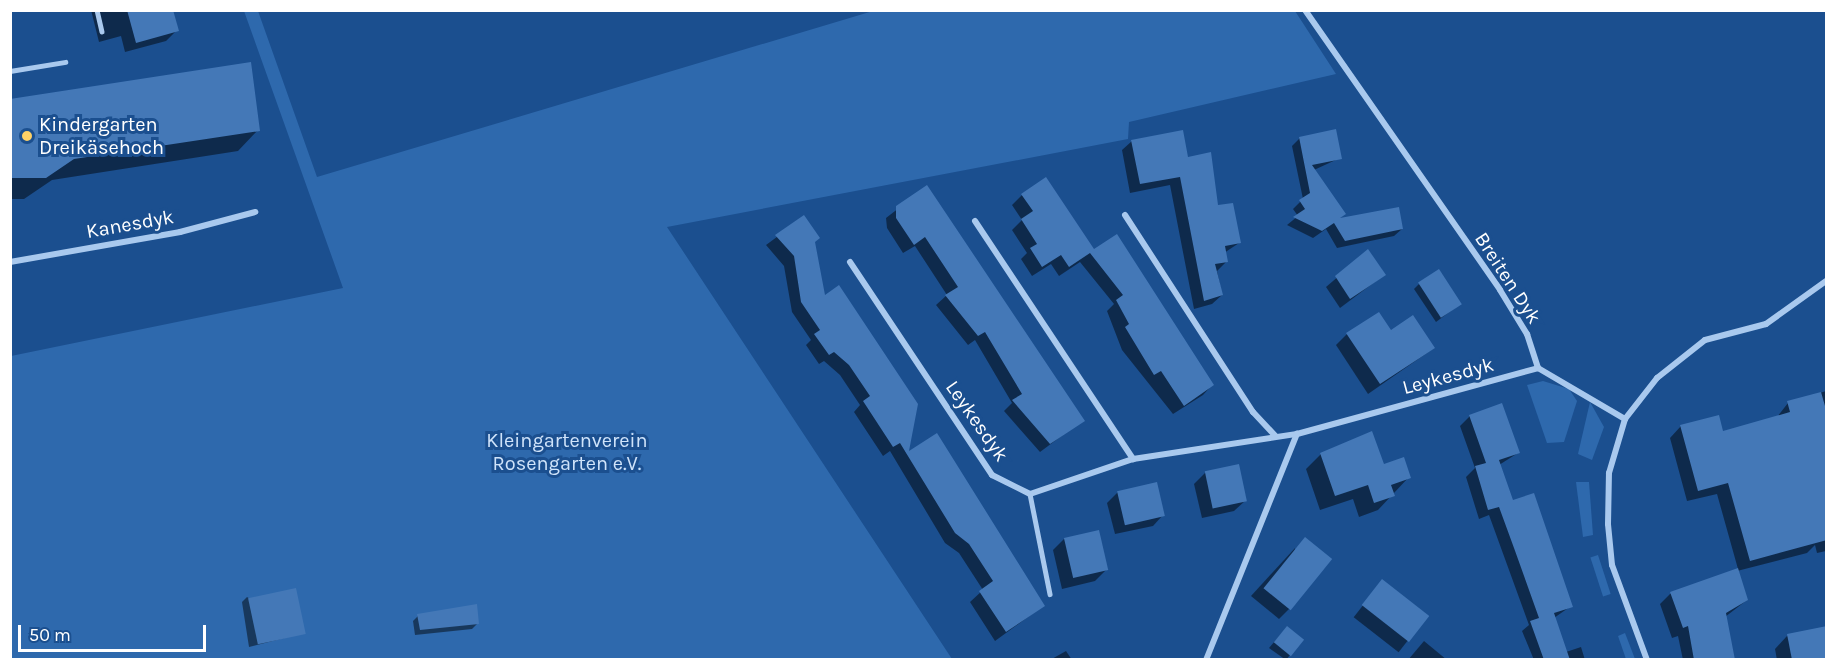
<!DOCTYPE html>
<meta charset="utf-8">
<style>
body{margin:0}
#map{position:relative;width:1837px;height:670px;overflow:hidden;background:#1b4f8f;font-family:Karla,sans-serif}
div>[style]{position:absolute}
.green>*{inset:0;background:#2e69ad;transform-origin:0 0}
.shadow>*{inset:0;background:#0007;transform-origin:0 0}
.building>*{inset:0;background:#4478b7;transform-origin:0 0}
.service>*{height:4.5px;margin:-2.25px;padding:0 2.25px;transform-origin:2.25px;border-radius:2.25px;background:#a9c9ee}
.minor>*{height:6px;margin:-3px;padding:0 3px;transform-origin:3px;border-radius:3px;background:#a9c9ee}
.dots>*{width:16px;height:16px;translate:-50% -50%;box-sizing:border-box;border:3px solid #1b4f8f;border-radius:50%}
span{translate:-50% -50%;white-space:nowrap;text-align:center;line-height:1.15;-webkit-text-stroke:6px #1b4f8f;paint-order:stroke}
.poi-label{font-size:20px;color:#fff}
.left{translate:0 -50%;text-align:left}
.street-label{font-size:20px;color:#fff}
.park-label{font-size:20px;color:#cfe3fa}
.frame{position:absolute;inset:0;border:12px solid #fff;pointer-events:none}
.scale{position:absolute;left:18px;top:625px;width:188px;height:27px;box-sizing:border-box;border:3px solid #fff;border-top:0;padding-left:8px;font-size:18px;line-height:21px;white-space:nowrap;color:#fff;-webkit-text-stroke:4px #1b4f8f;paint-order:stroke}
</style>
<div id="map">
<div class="green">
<div style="clip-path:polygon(244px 11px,258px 11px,317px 177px,873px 11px,1295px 11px,1336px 74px,1129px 122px,1128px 139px,667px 227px,952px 659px,11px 660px,11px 356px,343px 288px)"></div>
<div style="clip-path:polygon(1543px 381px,1569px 389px,1577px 401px,1564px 442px,1547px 443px,1527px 385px)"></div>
<div style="clip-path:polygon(1590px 402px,1604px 427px,1592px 460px,1578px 454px)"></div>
<div style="clip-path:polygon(1576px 482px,1589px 482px,1593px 535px,1583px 537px)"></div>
<div style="left:1598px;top:555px;width:41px;height:8px;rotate:72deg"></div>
<div style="clip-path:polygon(1625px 633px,1635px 659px,1626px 659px,1618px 636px)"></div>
</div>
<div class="shadow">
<div style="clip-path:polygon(91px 10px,172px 10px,177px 30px,166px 41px,125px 52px,121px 36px,99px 42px)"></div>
<div style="clip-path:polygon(10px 101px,258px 130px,238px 151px,52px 180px,24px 199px,10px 199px)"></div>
<div style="clip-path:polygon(1300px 138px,1340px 158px,1314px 170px,1338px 220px,1402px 229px,1394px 236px,1337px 248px,1326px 229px,1313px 238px,1287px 225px,1298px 216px,1293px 209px,1303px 199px,1292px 146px)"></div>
<div style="clip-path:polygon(1132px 141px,1187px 159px,1239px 243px,1224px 253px,1226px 262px,1217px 271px,1222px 295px,1212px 304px,1194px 309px,1170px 185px,1130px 193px,1122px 150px)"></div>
<div style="clip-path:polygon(926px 187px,1083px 420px,1040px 452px,1004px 411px,1012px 403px,975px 340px,968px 345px,936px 305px,947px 295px,915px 246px,903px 253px,887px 228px,886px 218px)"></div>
<div style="clip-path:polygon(1022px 195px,1094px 251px,1212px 385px,1203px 395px,1173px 414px,1122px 350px,1107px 311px,1114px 304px,1080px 262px,1059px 276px,1051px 264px,1032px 276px,1021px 259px,1027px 253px,1012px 230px,1022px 220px,1012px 205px)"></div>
<div style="clip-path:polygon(804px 217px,823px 297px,907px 454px,1043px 606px,995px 641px,970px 602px,983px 590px,959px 553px,945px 543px,890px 451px,883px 456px,854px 412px,860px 405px,840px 375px,824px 361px,819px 364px,806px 345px,811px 340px,792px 312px,784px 266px,766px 245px)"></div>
<div style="clip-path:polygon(1368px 251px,1384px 275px,1340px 308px,1326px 287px)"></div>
<div style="clip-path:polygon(1419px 284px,1460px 304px,1436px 322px,1414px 289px)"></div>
<div style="clip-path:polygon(1390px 332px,1434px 348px,1368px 394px,1336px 345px,1347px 334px)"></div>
<div style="clip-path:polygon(1826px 391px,1826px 551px,1817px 553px,1815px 545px,1807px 553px,1737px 571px,1747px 600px,1725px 617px,1733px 660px,1683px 660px,1678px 636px,1672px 638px,1660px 604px,1670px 594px,1738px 569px,1717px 494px,1687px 501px,1670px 438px,1681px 426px,1722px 432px,1777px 417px,1788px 403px)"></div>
<div style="clip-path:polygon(1470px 416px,1518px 453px,1499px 465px,1512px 502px,1571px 606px,1554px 618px,1566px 652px,1581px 647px,1585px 660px,1534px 660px,1522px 631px,1529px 625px,1489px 515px,1479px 519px,1466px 477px,1475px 468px,1460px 426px)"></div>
<div style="clip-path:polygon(1321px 454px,1383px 466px,1409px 477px,1378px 510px,1359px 517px,1353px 499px,1320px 510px,1306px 469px)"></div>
<div style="clip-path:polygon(1238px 465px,1246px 500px,1234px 511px,1202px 518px,1194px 484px,1205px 473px)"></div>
<div style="clip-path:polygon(1118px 492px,1163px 515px,1153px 526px,1115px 534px,1107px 503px)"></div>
<div style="clip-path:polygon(1065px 538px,1106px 570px,1095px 581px,1062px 589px,1053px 550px)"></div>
<div style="clip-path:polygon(1295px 548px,1289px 609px,1279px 619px,1251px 596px)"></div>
<div style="left:1382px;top:581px;width:57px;height:46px;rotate:38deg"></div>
<div style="clip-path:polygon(247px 597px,304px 633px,249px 647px,242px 602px)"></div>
<div style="clip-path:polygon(418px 616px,478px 623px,472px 629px,415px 635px,413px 621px)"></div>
<div style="clip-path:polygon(1282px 633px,1290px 655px,1286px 660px,1269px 648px)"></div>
<div style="clip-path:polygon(1787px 636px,1826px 660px,1777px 660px,1775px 649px)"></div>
<div style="clip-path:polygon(1424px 641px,1447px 660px,1408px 660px)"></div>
<div style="clip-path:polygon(1066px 651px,1072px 660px,1050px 660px)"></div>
</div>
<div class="building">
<div style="clip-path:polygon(127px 10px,173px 10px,179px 31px,136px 43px)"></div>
<div style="clip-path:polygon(251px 62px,260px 131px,74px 159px,46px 178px,10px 178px,10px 99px)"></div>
<div style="clip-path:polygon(1336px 129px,1342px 159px,1312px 165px,1346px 214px,1340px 218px,1399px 207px,1403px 229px,1345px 241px,1334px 223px,1322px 231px,1293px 217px,1305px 209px,1299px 200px,1310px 193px,1299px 137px)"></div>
<div style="clip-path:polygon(1183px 130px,1188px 157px,1211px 152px,1218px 205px,1233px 203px,1241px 243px,1225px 246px,1228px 262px,1215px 264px,1223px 295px,1204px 301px,1180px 177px,1140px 184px,1131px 140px)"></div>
<div style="clip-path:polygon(1046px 177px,1094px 249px,1117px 234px,1214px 385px,1184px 406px,1161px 371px,1154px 375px,1125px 327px,1129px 324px,1116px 300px,1123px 295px,1090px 253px,1069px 267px,1061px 255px,1042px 267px,1030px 248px,1037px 244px,1021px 219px,1033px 211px,1021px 194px)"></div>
<div style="clip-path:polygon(927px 185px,1085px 421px,1050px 444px,1012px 400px,1022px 394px,985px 332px,978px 336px,945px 295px,958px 287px,925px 237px,914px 245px,896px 218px,896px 206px)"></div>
<div style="clip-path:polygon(804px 215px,820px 238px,815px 242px,825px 295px,839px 285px,918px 404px,909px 451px,937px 433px,1045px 606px,1006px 632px,979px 591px,993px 581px,969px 544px,955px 533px,900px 443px,893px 447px,863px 401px,870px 396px,849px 365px,834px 352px,829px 355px,814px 334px,820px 330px,801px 302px,794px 256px,775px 235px)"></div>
<div style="clip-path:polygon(1368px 249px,1386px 275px,1350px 299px,1335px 276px)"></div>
<div style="left:1439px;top:269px;width:42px;height:25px;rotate:57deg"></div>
<div style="clip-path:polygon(1379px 312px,1391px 330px,1413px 315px,1435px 348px,1380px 384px,1346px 333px)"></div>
<div style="clip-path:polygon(1821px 392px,1827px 413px,1827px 540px,1750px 561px,1728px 483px,1698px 491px,1680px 425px,1719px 415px,1723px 431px,1790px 412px,1787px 401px)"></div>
<div style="clip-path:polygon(1502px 403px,1520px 453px,1499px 460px,1513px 500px,1534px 493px,1573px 607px,1554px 613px,1570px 660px,1544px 660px,1530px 621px,1539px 618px,1514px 548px,1499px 507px,1488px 510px,1475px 466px,1486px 463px,1469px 415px)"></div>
<div style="clip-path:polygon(1372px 431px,1384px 464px,1404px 457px,1411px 478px,1391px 485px,1395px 496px,1374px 503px,1368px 485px,1335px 496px,1320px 453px)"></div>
<div style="left:1239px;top:464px;width:38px;height:35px;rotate:78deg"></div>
<div style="left:1157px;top:482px;width:35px;height:41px;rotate:77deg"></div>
<div style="left:1099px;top:530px;width:41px;height:36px;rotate:77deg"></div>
<div style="left:1305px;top:537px;width:35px;height:66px;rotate:39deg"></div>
<div style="clip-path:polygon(1738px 568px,1748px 600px,1726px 613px,1735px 660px,1694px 660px,1688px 626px,1683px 628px,1670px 592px)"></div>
<div style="left:1382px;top:579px;width:60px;height:33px;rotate:38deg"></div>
<div style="left:296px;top:588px;width:47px;height:49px;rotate:78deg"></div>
<div style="clip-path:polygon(477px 604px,479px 624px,420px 630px,417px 614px)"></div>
<div style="left:1287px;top:626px;width:22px;height:21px;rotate:39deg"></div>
<div style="clip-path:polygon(1827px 626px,1827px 660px,1792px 660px,1787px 634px)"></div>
</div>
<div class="service">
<div style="left:97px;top:10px;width:22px;rotate:77deg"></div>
<div style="left:10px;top:71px;width:56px;rotate:-9.3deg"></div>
<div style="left:1030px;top:494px;width:102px;rotate:78.7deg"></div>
</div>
<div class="minor">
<div style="left:1305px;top:10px;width:341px;rotate:55.1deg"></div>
<div style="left:1500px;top:290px;width:52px;rotate:58.5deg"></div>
<div style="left:1527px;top:334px;width:36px;rotate:72deg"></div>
<div style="left:1538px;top:368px;width:101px;rotate:30.4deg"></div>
<div style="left:1125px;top:215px;width:235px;rotate:57deg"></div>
<div style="left:1253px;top:412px;width:33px;rotate:47deg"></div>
<div style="left:975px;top:221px;width:286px;rotate:56.4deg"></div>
<div style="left:10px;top:262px;width:173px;rotate:-10deg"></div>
<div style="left:180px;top:232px;width:78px;rotate:-14.9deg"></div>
<div style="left:850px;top:262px;width:256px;rotate:56.3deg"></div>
<div style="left:992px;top:475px;width:42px;rotate:26.6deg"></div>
<div style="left:1030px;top:494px;width:109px;rotate:-18.8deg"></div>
<div style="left:1133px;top:459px;width:166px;rotate:-8.7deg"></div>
<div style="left:1297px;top:434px;width:250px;rotate:-15.3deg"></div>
<div style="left:1206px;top:660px;width:244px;rotate:-68.1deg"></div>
<div style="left:1647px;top:660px;width:101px;rotate:-110.2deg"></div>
<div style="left:1612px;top:565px;width:41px;rotate:-95.6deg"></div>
<div style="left:1608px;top:524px;width:51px;rotate:-88.9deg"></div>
<div style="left:1609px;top:473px;width:56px;rotate:-73.5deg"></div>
<div style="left:1625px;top:419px;width:52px;rotate:-52deg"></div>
<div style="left:1657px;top:378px;width:61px;rotate:-38.4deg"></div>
<div style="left:1705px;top:340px;width:63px;rotate:-14.7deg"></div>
<div style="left:1766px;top:324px;width:74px;rotate:-35.6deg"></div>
</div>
<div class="dots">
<div style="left:27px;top:136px;background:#ffd166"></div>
</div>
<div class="poi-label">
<span class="left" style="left:39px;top:136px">Kindergarten<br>Dreikäsehoch</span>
</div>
<div class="street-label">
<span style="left:130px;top:224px;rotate:-10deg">Kanesdyk</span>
<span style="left:1508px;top:278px;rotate:57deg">Breiten Dyk</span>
<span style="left:1448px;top:376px;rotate:-15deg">Leykesdyk</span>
<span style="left:977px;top:421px;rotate:55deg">Leykesdyk</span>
</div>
<div class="park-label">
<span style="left:567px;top:452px">Kleingartenverein<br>Rosengarten e.V.</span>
</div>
<div class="frame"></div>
<div class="scale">50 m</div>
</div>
